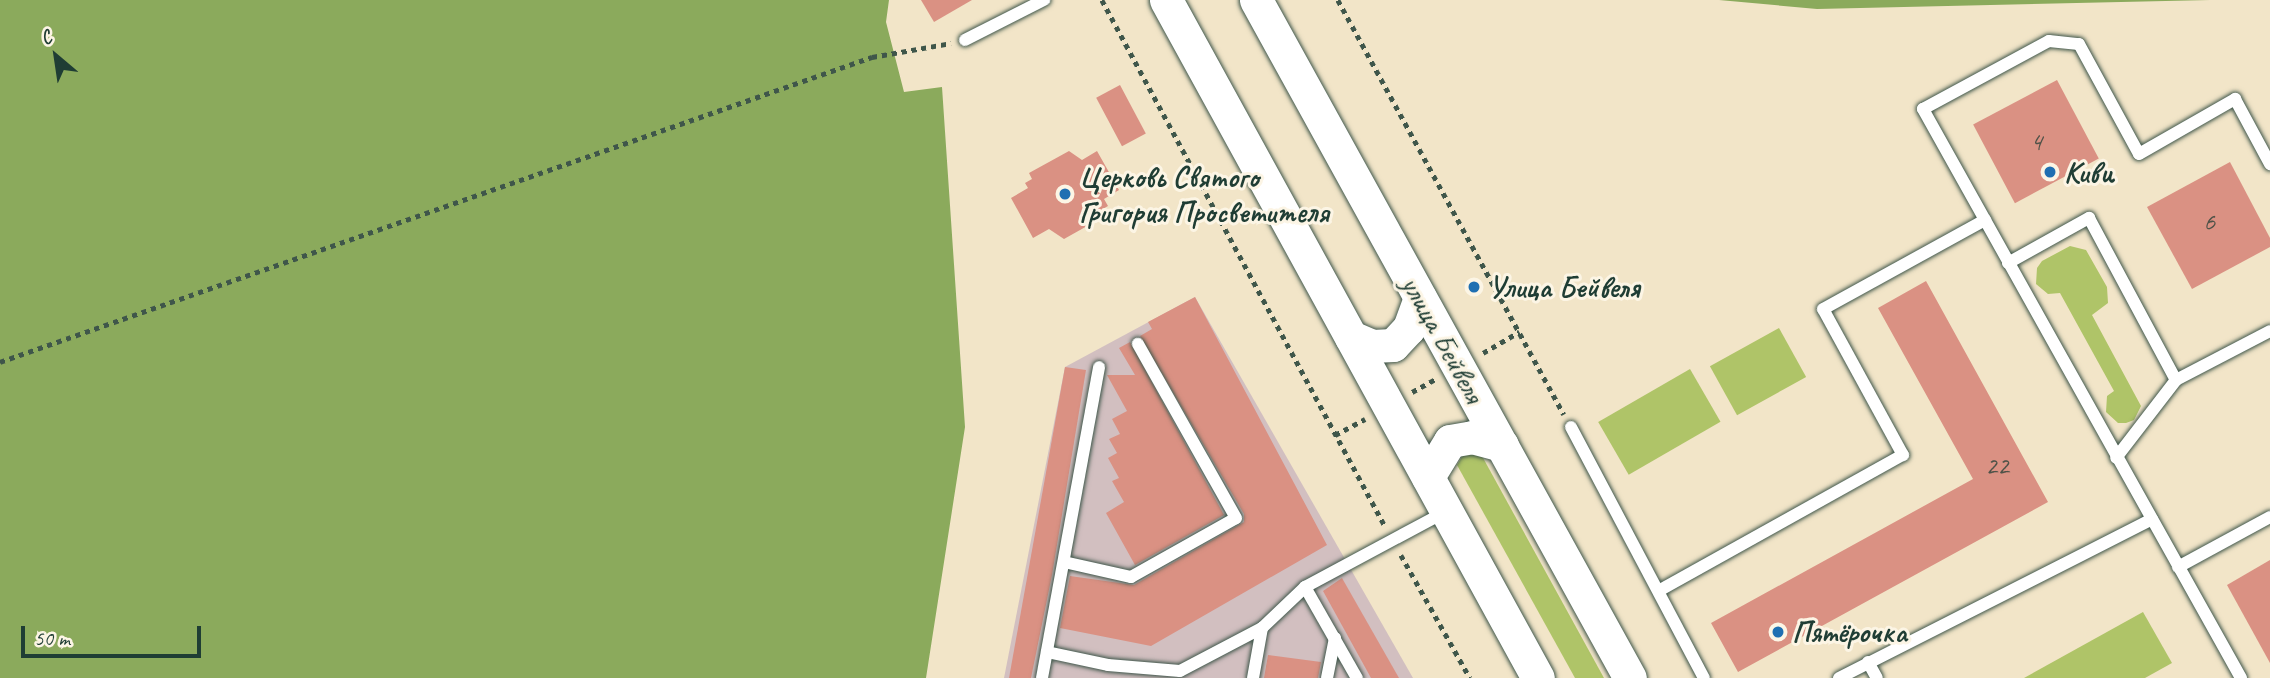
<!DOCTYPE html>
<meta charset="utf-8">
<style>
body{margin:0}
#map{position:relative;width:2270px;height:678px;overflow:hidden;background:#f2e5c8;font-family:Caveat,sans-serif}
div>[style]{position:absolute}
.industrial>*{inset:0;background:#d2bfc0}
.green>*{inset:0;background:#afc468;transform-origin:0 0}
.forest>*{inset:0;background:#8baa5c}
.building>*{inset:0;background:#da9183;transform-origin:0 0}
.path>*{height:4.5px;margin-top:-2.25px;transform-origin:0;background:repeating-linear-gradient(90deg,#3f564a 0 5px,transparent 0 10px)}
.roads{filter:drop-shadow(0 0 2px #3f564a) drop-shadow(0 0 2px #3f564a)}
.service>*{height:12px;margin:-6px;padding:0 6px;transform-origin:6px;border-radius:6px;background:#fff}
.secondary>*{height:33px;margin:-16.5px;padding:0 16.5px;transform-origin:16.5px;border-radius:16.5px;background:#fff}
.dots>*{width:19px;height:19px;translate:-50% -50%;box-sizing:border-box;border:4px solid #fcf5e5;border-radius:50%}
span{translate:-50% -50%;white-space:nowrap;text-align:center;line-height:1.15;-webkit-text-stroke:6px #fcf5e5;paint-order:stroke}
.number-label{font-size:26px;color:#4e5248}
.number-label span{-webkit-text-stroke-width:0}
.poi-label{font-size:30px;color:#1f3d34;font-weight:700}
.left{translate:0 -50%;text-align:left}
.street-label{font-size:30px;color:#1f3d34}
.north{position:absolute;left:21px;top:21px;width:70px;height:70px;-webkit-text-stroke:5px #fcf5e5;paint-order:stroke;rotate:331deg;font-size:19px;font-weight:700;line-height:28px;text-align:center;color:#1f3d34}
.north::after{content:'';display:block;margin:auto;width:24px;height:32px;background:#1f3d34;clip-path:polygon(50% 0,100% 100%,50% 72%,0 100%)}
.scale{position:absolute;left:21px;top:626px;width:180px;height:32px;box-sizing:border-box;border:4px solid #1f3d34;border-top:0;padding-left:9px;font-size:21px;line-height:24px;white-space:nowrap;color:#1f3d34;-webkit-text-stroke:5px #fcf5e5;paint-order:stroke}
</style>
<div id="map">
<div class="industrial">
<div style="clip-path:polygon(1195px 297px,1413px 678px,1004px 678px,1065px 367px)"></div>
</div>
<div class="green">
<div style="clip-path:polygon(2070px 246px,2086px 250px,2107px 287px,2108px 303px,2092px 315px,2141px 406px,2134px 420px,2126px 423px,2118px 423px,2106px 412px,2107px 396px,2114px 391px,2060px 293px,2048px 294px,2036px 284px,2037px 268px,2042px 261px)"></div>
<div style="left:1779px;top:328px;width:56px;height:79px;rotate:61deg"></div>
<div style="left:1690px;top:369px;width:61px;height:106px;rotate:60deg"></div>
<div style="clip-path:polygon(1466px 450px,1482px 456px,1604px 678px,1575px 678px,1457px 465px)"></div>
<div style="clip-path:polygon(2143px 612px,2172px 663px,2145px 678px,2024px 678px)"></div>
</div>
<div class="forest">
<div style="clip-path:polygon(0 0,889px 0,886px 22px,904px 92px,942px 87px,965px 427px,926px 678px,0 678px)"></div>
<div style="clip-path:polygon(1719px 0,2210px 0,1817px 9px)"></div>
</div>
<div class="building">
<div style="clip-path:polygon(921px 0,972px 0,934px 22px)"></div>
<div style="left:2057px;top:80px;width:89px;height:95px;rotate:62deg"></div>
<div style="left:1120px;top:85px;width:55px;height:27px;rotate:62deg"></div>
<div style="clip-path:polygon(1069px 151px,1082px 160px,1097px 151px,1119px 190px,1104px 199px,1108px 206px,1101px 210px,1105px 216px,1064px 239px,1049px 229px,1033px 238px,1011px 198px,1028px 188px,1025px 183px,1032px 179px,1029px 173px)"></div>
<div style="clip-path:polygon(2230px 162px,2270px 238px,2270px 247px,2192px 289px,2147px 207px)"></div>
<div style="clip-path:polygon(1926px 281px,2048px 502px,1738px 672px,1711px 623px,1973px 479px,1878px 308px)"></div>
<div style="clip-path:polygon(1195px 297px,1327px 545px,1151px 646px,1060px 628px,1070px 576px,1134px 585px,1244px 522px,1244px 514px,1140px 336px,1152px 329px,1148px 322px)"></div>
<div style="clip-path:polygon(1130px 342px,1224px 515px,1135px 565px,1106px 513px,1124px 502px,1112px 481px,1119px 478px,1108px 458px,1117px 453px,1109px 439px,1120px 434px,1112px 419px,1127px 411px,1107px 375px,1135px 375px,1119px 348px)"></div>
<div style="clip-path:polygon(1065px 367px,1086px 370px,1052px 575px,1031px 678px,1009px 678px)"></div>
<div style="clip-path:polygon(2270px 560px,2270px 663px,2227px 585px)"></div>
<div style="clip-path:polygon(1342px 578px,1399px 678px,1371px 678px,1323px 591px)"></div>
<div style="clip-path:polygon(1268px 655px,1321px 662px,1318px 678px,1264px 678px)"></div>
</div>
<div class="path">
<div style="left:1102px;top:0;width:597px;rotate:61.72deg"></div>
<div style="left:1338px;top:0;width:472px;rotate:61.4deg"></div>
<div style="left:1483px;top:353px;width:42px;rotate:-30.3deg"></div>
<div style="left:0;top:362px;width:924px;rotate:-19.28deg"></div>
<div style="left:872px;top:57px;width:80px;rotate:-10deg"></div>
<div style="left:1412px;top:392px;width:26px;rotate:-29deg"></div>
<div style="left:1335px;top:435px;width:34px;rotate:-28deg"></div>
<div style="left:1401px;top:555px;width:141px;rotate:60.7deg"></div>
</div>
<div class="roads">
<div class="service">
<div style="left:965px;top:40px;width:89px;rotate:-26.9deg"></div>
<div style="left:2008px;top:263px;width:93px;rotate:-29.1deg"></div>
<div style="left:2089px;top:218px;width:184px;rotate:61.8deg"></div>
<div style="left:2176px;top:380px;width:98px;rotate:127.6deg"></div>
<div style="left:2176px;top:380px;width:106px;rotate:-27.5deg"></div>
<div style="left:1571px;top:427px;width:284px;rotate:62.1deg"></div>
<div style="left:1064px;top:562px;width:69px;rotate:12.6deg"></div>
<div style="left:1131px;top:577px;width:120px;rotate:-29.3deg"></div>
<div style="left:1236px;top:518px;width:200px;rotate:-119.4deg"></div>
<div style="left:2178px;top:567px;width:105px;rotate:-28.5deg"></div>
<div style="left:1305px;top:587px;width:105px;rotate:60.3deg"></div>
<div style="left:1660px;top:590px;width:278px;rotate:-29.1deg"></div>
<div style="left:1903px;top:455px;width:166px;rotate:-118.7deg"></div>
<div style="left:1823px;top:309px;width:185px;rotate:-28.8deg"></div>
<div style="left:1047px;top:652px;width:62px;rotate:12deg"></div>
<div style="left:1108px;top:665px;width:72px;rotate:4.8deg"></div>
<div style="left:1180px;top:671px;width:93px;rotate:-27.7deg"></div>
<div style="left:1262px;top:628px;width:59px;rotate:-43.6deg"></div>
<div style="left:1305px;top:587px;width:161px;rotate:-28.2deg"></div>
<div style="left:1868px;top:662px;width:18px;rotate:61deg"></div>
<div style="left:1042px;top:678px;width:316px;rotate:-79.6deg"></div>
<div style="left:1253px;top:678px;width:51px;rotate:-79.8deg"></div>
<div style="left:1327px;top:678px;width:41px;rotate:-78.7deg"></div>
<div style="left:1839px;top:678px;width:351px;rotate:-26.9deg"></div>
<div style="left:2241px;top:678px;width:652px;rotate:-119.2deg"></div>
<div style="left:1923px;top:109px;width:143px;rotate:-28.4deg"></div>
<div style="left:2049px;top:41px;width:30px;rotate:6deg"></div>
<div style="left:2079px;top:44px;width:125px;rotate:61.4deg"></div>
<div style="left:2139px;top:154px;width:111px;rotate:-29.8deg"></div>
<div style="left:2235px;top:99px;width:74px;rotate:61.7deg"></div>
</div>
<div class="secondary">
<div style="left:1166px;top:0;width:773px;rotate:61.25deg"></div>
<div style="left:1256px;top:0;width:774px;rotate:61.12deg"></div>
<div style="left:1351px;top:337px;width:23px;rotate:23deg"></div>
<div style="left:1372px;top:346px;width:21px;rotate:-3deg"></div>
<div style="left:1393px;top:345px;width:23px;rotate:-47deg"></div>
<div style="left:1409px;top:328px;width:32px;rotate:-70deg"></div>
<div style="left:1428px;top:477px;width:42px;rotate:-58.6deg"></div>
<div style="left:1450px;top:441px;width:22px;rotate:-10deg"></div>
<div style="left:1472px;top:437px;width:31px;rotate:15deg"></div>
</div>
</div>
<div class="dots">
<div style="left:2050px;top:172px;background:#1f6fb2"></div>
<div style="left:1065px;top:194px;background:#1f6fb2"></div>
<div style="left:1474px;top:287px;background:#1f6fb2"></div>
<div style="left:1778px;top:632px;background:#1f6fb2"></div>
</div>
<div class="number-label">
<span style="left:2036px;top:142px">4</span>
<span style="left:2209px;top:222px">6</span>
<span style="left:1997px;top:466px">22</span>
</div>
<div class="poi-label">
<span class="left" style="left:2064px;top:172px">Киви</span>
<span class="left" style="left:1079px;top:194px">Церковь Святого<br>Григория Просветителя</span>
<span class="left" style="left:1488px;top:287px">Улица Бейвеля</span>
<span class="left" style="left:1792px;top:632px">Пятёрочка</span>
</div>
<div class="street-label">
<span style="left:1443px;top:339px;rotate:61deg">улица Бейвеля</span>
</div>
<div class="north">С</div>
<div class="scale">50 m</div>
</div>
